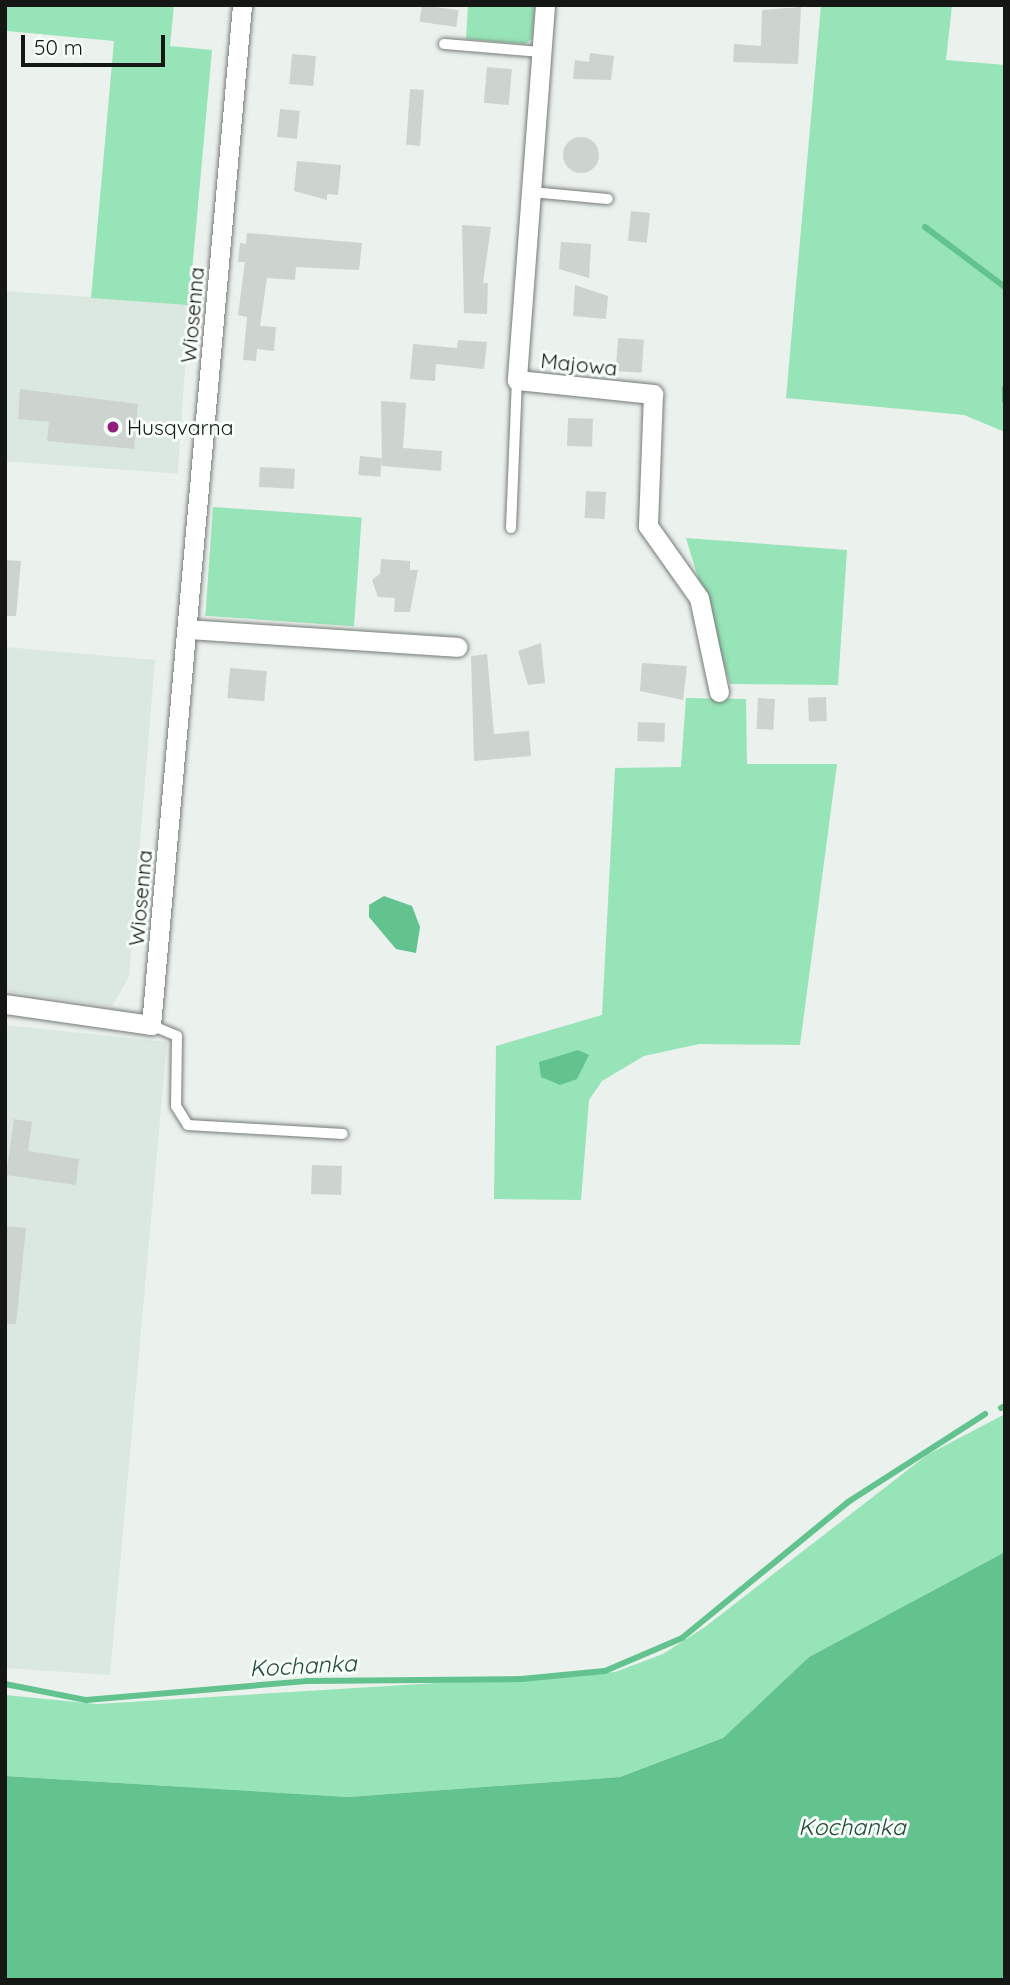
<!DOCTYPE html>
<style>
body{margin:0}
#map{position:relative;width:1010px;height:1985px;overflow:hidden;background:#ebf1ed;font-family:Quicksand,sans-serif}
div>[style]{position:absolute}
.built>*{inset:0;background:#dae8df;transform-origin:0 0}
.green>*{inset:0;background:#97e4b8;transform-origin:0 0}
.water>*{inset:0;background:#62c38f}
.stream>*{height:6px;margin:-3px;padding:0 3px;transform-origin:3px;border-radius:3px;background:#62c38f}
.building>*{inset:0;background:#cdd4d0;transform-origin:0 0}
.round{border-radius:50%}
.roads{filter:drop-shadow(0 0 2px #757b77) drop-shadow(0 0 2px #757b77)}
.service>*{height:10px;margin:-5px;padding:0 5px;transform-origin:5px;border-radius:5px;background:#fff}
.minor>*{height:19px;margin:-9.5px;padding:0 9.5px;transform-origin:9.5px;border-radius:9.5px;background:#fff}
.dots>*{width:19px;height:19px;translate:-50% -50%;box-sizing:border-box;border:4px solid #f8fffa;border-radius:50%}
span{translate:-50% -50%;white-space:nowrap;text-align:center;line-height:1.15;-webkit-text-stroke:6px #f8fffa;paint-order:stroke}
.street-label{font-size:21px;color:#151715}
.poi-label{font-size:21px;color:#151715}
.left{translate:0 -50%;text-align:left}
.water-label{font-size:23px;color:#214a34;font-style:italic}
.frame{position:absolute;inset:0;border:7px solid #151715;pointer-events:none}
.scale{position:absolute;left:21px;top:35px;width:144px;height:32px;box-sizing:border-box;border:4px solid #151715;border-top:0;padding-left:9px;font-size:21px;line-height:24px;white-space:nowrap;color:#151715;-webkit-text-stroke:5px #f8fffa;paint-order:stroke}
</style>
<div id="map">
<div class="built">
<div style="left:5px;top:291px;width:185px;height:170px;rotate:4deg"></div>
<div style="clip-path:polygon(5px 647px,155px 660px,129px 976px,112px 1007px,5px 991px)"></div>
<div style="clip-path:polygon(5px 1025px,167px 1042px,110px 1675px,5px 1668px)"></div>
</div>
<div class="green">
<div style="clip-path:polygon(7px 5px,174px 5px,170px 46px,212px 50px,189px 305px,91px 298px,114px 41px,7px 31px)"></div>
<div style="clip-path:polygon(468px 5px,535px 5px,532px 39px,525px 44px,466px 39px)"></div>
<div style="clip-path:polygon(821px 5px,952px 5px,946px 60px,1005px 65px,1005px 432px,964px 415px,786px 398px)"></div>
<div style="left:213px;top:507px;width:149px;height:109px;rotate:4deg"></div>
<div style="clip-path:polygon(686px 538px,847px 550px,838px 685px,730px 684px)"></div>
<div style="clip-path:polygon(686px 698px,746px 699px,747px 764px,837px 764px,800px 1045px,699px 1044px,644px 1056px,602px 1081px,589px 1100px,581px 1200px,494px 1199px,496px 1046px,602px 1015px,615px 768px,681px 767px)"></div>
<div style="clip-path:polygon(1005px 1414px,1005px 1552px,809px 1657px,723px 1738px,620px 1777px,348px 1797px,5px 1776px,5px 1695px,97px 1704px,615px 1672px,663px 1654px,705px 1627px,927px 1455px)"></div>
</div>
<div class="water">
<div style="clip-path:polygon(384px 896px,412px 906px,420px 927px,416px 953px,396px 949px,369px 917px,369px 905px)"></div>
<div style="clip-path:polygon(578px 1050px,589px 1055px,577px 1079px,560px 1085px,541px 1077px,539px 1062px)"></div>
<div style="clip-path:polygon(1005px 1552px,1005px 1980px,5px 1980px,5px 1776px,348px 1797px,620px 1777px,723px 1738px,809px 1657px)"></div>
</div>
<div class="stream">
<div style="left:925px;top:227px;width:100px;rotate:36.9deg"></div>
<div style="left:1005px;top:388px;width:12px;rotate:90deg"></div>
<div style="left:1001px;top:1408px;width:4px;rotate:-27deg"></div>
<div style="left:5px;top:1684px;width:83px;rotate:11.2deg"></div>
<div style="left:86px;top:1700px;width:221px;rotate:-4.9deg"></div>
<div style="left:306px;top:1681px;width:215px;rotate:-0.5deg"></div>
<div style="left:521px;top:1679px;width:84px;rotate:-5.4deg"></div>
<div style="left:605px;top:1671px;width:84px;rotate:-23.2deg"></div>
<div style="left:682px;top:1638px;width:215px;rotate:-39.3deg"></div>
<div style="left:848px;top:1502px;width:163px;rotate:-32.7deg"></div>
</div>
<div class="building">
<div style="left:422px;top:5px;width:37px;height:17px;rotate:8deg"></div>
<div style="clip-path:polygon(801px 7px,798px 64px,733px 62px,734px 44px,761px 46px,762px 10px)"></div>
<div style="clip-path:polygon(590px 53px,614px 56px,611px 80px,573px 79px,575px 60px,589px 62px)"></div>
<div style="left:292px;top:54px;width:24px;height:30px;rotate:5deg"></div>
<div style="left:487px;top:67px;width:25px;height:36px;rotate:5deg"></div>
<div style="left:410px;top:89px;width:14px;height:56px;rotate:4deg"></div>
<div style="left:280px;top:109px;width:20px;height:28px;rotate:6deg"></div>
<div class="round" style="left:563px;top:137px;width:36px;height:36px"></div>
<div style="clip-path:polygon(297px 161px,341px 165px,338px 195px,327px 194px,327px 200px,294px 191px)"></div>
<div style="left:631px;top:211px;width:19px;height:30px;rotate:6deg"></div>
<div style="clip-path:polygon(462px 225px,491px 227px,483px 283px,488px 283px,487px 314px,464px 313px)"></div>
<div style="clip-path:polygon(247px 233px,362px 243px,359px 270px,296px 267px,295px 280px,267px 278px,260px 326px,276px 327px,274px 351px,257px 349px,256px 361px,243px 360px,247px 317px,238px 315px,245px 262px,238px 262px,240px 243px,246px 244px)"></div>
<div style="clip-path:polygon(561px 242px,591px 244px,589px 278px,559px 269px)"></div>
<div style="clip-path:polygon(575px 285px,608px 296px,606px 319px,573px 316px)"></div>
<div style="left:618px;top:338px;width:26px;height:33px;rotate:4deg"></div>
<div style="clip-path:polygon(458px 340px,487px 342px,484px 369px,436px 364px,435px 381px,410px 379px,413px 344px,457px 348px)"></div>
<div style="clip-path:polygon(20px 389px,138px 404px,134px 449px,47px 441px,49px 422px,18px 419px)"></div>
<div style="clip-path:polygon(381px 401px,406px 403px,403px 448px,442px 451px,441px 471px,382px 466px)"></div>
<div style="left:568px;top:418px;width:25px;height:28px;rotate:2deg"></div>
<div style="left:360px;top:456px;width:22px;height:19px;rotate:5deg"></div>
<div style="left:260px;top:467px;width:35px;height:20px;rotate:3deg"></div>
<div style="left:586px;top:491px;width:20px;height:27px;rotate:3deg"></div>
<div style="clip-path:polygon(381px 559px,410px 561px,410px 570px,418px 570px,410px 612px,394px 612px,395px 598px,378px 597px,372px 580px,380px 574px)"></div>
<div style="clip-path:polygon(5px 560px,21px 561px,16px 616px,5px 616px)"></div>
<div style="clip-path:polygon(541px 643px,545px 683px,528px 685px,518px 651px)"></div>
<div style="clip-path:polygon(487px 654px,494px 734px,529px 731px,531px 756px,474px 761px,471px 656px)"></div>
<div style="clip-path:polygon(642px 663px,687px 666px,683px 700px,640px 691px)"></div>
<div style="left:230px;top:668px;width:37px;height:30px;rotate:5deg"></div>
<div style="left:826px;top:697px;width:24px;height:18px;rotate:88deg"></div>
<div style="left:758px;top:698px;width:17px;height:31px;rotate:3deg"></div>
<div style="left:638px;top:722px;width:27px;height:19px;rotate:2deg"></div>
<div style="clip-path:polygon(14px 1119px,32px 1122px,28px 1151px,79px 1159px,76px 1185px,6px 1175px)"></div>
<div style="left:312px;top:1165px;width:30px;height:29px;rotate:2deg"></div>
<div style="clip-path:polygon(5px 1226px,26px 1228px,16px 1324px,5px 1324px)"></div>
</div>
<div class="roads">
<div class="service">
<div style="left:444px;top:44px;width:98px;rotate:4.7deg"></div>
<div style="left:531px;top:192px;width:77px;rotate:5.2deg"></div>
<div style="left:511px;top:528px;width:148px;rotate:-87.7deg"></div>
<div style="left:151px;top:1025px;width:28px;rotate:23deg"></div>
<div style="left:177px;top:1036px;width:70px;rotate:90.8deg"></div>
<div style="left:176px;top:1106px;width:22px;rotate:58deg"></div>
<div style="left:188px;top:1125px;width:155px;rotate:3.3deg"></div>
</div>
<div class="minor">
<div style="left:545px;top:5px;width:376px;rotate:94.3deg"></div>
<div style="left:517px;top:380px;width:137px;rotate:5.9deg"></div>
<div style="left:653px;top:394px;width:132px;rotate:92.2deg"></div>
<div style="left:648px;top:526px;width:88px;rotate:54.7deg"></div>
<div style="left:699px;top:598px;width:96px;rotate:78deg"></div>
<div style="left:187px;top:629px;width:271px;rotate:3.8deg"></div>
<div style="left:5px;top:1004px;width:148px;rotate:8.2deg"></div>
<div style="left:151px;top:1025px;width:1024px;rotate:-84.9deg"></div>
</div>
</div>
<div class="dots">
<div style="left:113px;top:427px;background:#941e7b"></div>
</div>
<div class="street-label">
<span style="left:192px;top:315px;rotate:-85deg">Wiosenna</span>
<span style="left:579px;top:364px;rotate:6deg">Majowa</span>
<span style="left:140px;top:898px;rotate:-85deg">Wiosenna</span>
</div>
<div class="poi-label">
<span class="left" style="left:127px;top:427px">Husqvarna</span>
</div>
<div class="water-label">
<span style="left:303px;top:1666px;rotate:-3deg">Kochanka</span>
<span style="left:852px;top:1827px">Kochanka</span>
</div>
<div class="frame"></div>
<div class="scale">50 m</div>
</div>
